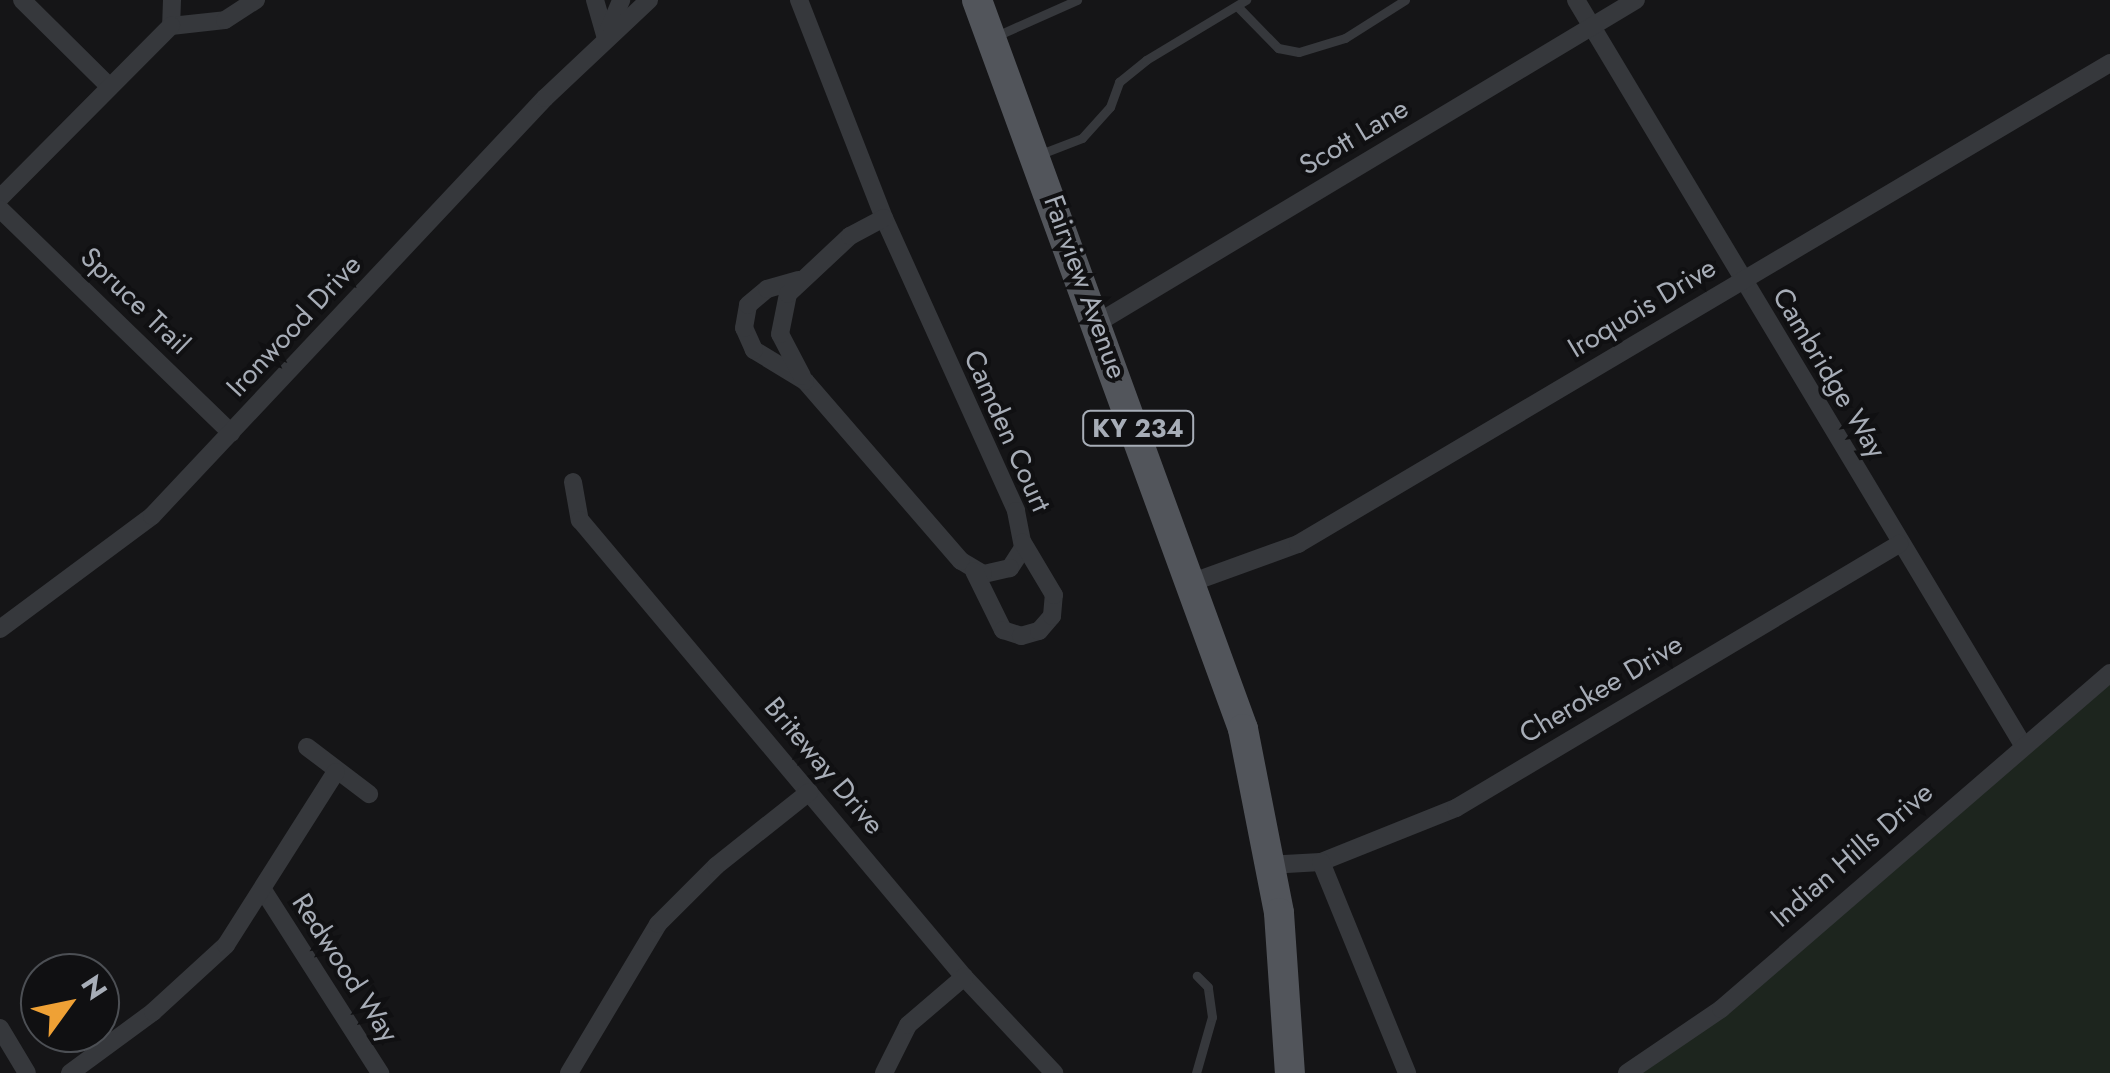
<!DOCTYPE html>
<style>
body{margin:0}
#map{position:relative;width:2110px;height:1073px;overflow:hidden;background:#151517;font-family:Jost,sans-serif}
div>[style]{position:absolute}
.green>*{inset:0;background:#1d251e}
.lane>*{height:9px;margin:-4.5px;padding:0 4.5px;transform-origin:4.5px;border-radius:4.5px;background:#36383c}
.street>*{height:18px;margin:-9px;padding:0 9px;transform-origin:9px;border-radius:9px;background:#36383c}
.primary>*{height:30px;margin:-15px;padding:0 15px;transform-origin:15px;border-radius:15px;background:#52555b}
span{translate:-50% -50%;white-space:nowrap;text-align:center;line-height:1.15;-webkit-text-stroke:8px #101012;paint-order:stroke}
.shield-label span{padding:2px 8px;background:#101012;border:2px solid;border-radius:8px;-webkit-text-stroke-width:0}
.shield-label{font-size:25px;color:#a7adb7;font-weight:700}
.street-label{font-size:28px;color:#a7adb7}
.north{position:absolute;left:20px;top:953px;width:100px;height:100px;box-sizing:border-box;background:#101012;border:2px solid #4c4f54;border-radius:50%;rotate:57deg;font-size:28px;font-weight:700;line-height:40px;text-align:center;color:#a7adb7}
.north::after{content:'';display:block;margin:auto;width:35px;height:45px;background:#efa135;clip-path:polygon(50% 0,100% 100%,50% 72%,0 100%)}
</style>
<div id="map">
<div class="green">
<div style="clip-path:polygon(2110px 678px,2110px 1073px,1624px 1073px,1700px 1026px)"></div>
</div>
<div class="lane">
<div style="left:1237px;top:6px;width:59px;rotate:45.7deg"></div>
<div style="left:1278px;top:48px;width:21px;rotate:11deg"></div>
<div style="left:1299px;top:52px;width:48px;rotate:-16.9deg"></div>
<div style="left:1345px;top:38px;width:71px;rotate:-32.3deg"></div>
<div style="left:994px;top:37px;width:91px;rotate:-24deg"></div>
<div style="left:1038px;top:155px;width:47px;rotate:-21.1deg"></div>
<div style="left:1082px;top:138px;width:42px;rotate:-47.9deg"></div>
<div style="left:1110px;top:107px;width:27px;rotate:-70deg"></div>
<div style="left:1119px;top:82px;width:35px;rotate:-39deg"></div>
<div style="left:1146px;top:60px;width:117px;rotate:-31deg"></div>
<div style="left:1196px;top:1073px;width:58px;rotate:-74.1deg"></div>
<div style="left:1212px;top:1017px;width:30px;rotate:-98deg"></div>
<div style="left:1208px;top:987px;width:16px;rotate:-135deg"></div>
</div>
<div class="street">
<div style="left:22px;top:0;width:122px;rotate:44.7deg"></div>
<div style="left:172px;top:0;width:26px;rotate:92deg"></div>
<div style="left:171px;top:26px;width:54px;rotate:-6.3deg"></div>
<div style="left:225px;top:20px;width:37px;rotate:-33deg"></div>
<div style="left:595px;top:0;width:37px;rotate:74deg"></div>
<div style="left:799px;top:0;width:234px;rotate:68.7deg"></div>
<div style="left:884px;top:218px;width:321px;rotate:65.7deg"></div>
<div style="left:1016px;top:511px;width:38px;rotate:79deg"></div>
<div style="left:1023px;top:548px;width:24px;rotate:123deg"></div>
<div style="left:1010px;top:568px;width:28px;rotate:167deg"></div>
<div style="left:983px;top:574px;width:26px;rotate:-149deg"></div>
<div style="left:961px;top:561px;width:238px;rotate:-130.9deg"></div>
<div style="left:805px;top:381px;width:60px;rotate:-148.7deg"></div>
<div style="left:754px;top:350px;width:24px;rotate:-114deg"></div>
<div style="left:744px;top:328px;width:23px;rotate:-80deg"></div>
<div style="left:748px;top:305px;width:25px;rotate:-40deg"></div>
<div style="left:767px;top:289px;width:33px;rotate:-16deg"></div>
<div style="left:1576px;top:0;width:869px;rotate:59.04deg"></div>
<div style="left:606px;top:36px;width:39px;rotate:-67deg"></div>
<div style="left:0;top:198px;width:243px;rotate:-45.2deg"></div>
<div style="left:0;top:209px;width:322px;rotate:44.1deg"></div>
<div style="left:1099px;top:322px;width:626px;rotate:-30.95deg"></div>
<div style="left:802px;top:376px;width:47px;rotate:-117.6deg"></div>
<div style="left:780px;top:334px;width:41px;rotate:-78.7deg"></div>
<div style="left:788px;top:294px;width:85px;rotate:-43.1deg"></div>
<div style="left:850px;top:236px;width:38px;rotate:-28deg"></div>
<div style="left:573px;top:482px;width:39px;rotate:80deg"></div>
<div style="left:580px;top:520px;width:597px;rotate:49.96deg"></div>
<div style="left:964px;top:977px;width:132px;rotate:46.8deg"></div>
<div style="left:974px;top:571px;width:66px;rotate:63.8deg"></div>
<div style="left:1003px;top:630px;width:19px;rotate:18deg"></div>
<div style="left:1021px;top:636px;width:19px;rotate:-16deg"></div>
<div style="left:1039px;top:631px;width:20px;rotate:-49deg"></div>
<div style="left:1052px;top:616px;width:21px;rotate:-85deg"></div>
<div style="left:1054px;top:595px;width:61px;rotate:-120.8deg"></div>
<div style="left:1193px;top:582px;width:112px;rotate:-19.9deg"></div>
<div style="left:1298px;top:544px;width:944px;rotate:-30.64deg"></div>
<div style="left:0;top:629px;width:189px;rotate:-36.6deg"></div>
<div style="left:152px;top:516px;width:574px;rotate:-46.77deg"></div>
<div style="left:545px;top:98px;width:143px;rotate:-43.3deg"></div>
<div style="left:307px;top:747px;width:78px;rotate:37.2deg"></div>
<div style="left:1321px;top:862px;width:145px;rotate:-21.8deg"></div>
<div style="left:1456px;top:808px;width:516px;rotate:-30.79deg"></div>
<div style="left:1268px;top:865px;width:53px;rotate:-3.2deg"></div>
<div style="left:1321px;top:862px;width:228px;rotate:67.8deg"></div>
<div style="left:265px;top:893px;width:214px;rotate:57.4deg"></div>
<div style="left:0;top:1028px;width:52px;rotate:59deg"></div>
<div style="left:70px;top:1073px;width:103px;rotate:-36.3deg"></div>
<div style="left:153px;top:1012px;width:99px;rotate:-42.5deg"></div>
<div style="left:226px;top:945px;width:205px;rotate:-57.6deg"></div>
<div style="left:569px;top:1073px;width:174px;rotate:-59.1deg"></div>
<div style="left:658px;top:924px;width:82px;rotate:-45deg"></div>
<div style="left:716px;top:866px;width:119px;rotate:-38.5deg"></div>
<div style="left:884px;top:1073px;width:54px;rotate:-63.4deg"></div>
<div style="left:908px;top:1025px;width:74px;rotate:-40.6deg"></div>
<div style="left:1627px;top:1073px;width:114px;rotate:-34.2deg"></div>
<div style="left:1721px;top:1009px;width:514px;rotate:-40.82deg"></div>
</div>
<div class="primary">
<div style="left:977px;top:0;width:776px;rotate:69.95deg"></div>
<div style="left:1243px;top:729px;width:187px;rotate:78.9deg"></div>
<div style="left:1279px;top:913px;width:160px;rotate:86.1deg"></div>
</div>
<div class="shield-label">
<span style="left:1138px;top:428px">KY 234</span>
</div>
<div class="street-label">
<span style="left:1354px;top:137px;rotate:-31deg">Scott Lane</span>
<span style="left:1085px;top:287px;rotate:70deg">Fairview Avenue</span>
<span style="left:135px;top:301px;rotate:44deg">Spruce Trail</span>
<span style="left:1642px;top:308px;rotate:-31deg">Iroquois Drive</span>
<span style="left:294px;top:326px;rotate:-47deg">Ironwood Drive</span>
<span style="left:1829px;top:373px;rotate:59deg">Cambridge Way</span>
<span style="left:1007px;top:431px;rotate:66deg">Camden Court</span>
<span style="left:1601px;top:689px;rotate:-31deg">Cherokee Drive</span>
<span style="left:824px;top:766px;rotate:50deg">Briteway Drive</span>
<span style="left:1852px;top:855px;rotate:-41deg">Indian Hills Drive</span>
<span style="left:345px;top:968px;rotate:57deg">Redwood Way</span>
</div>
<div class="north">N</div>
</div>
